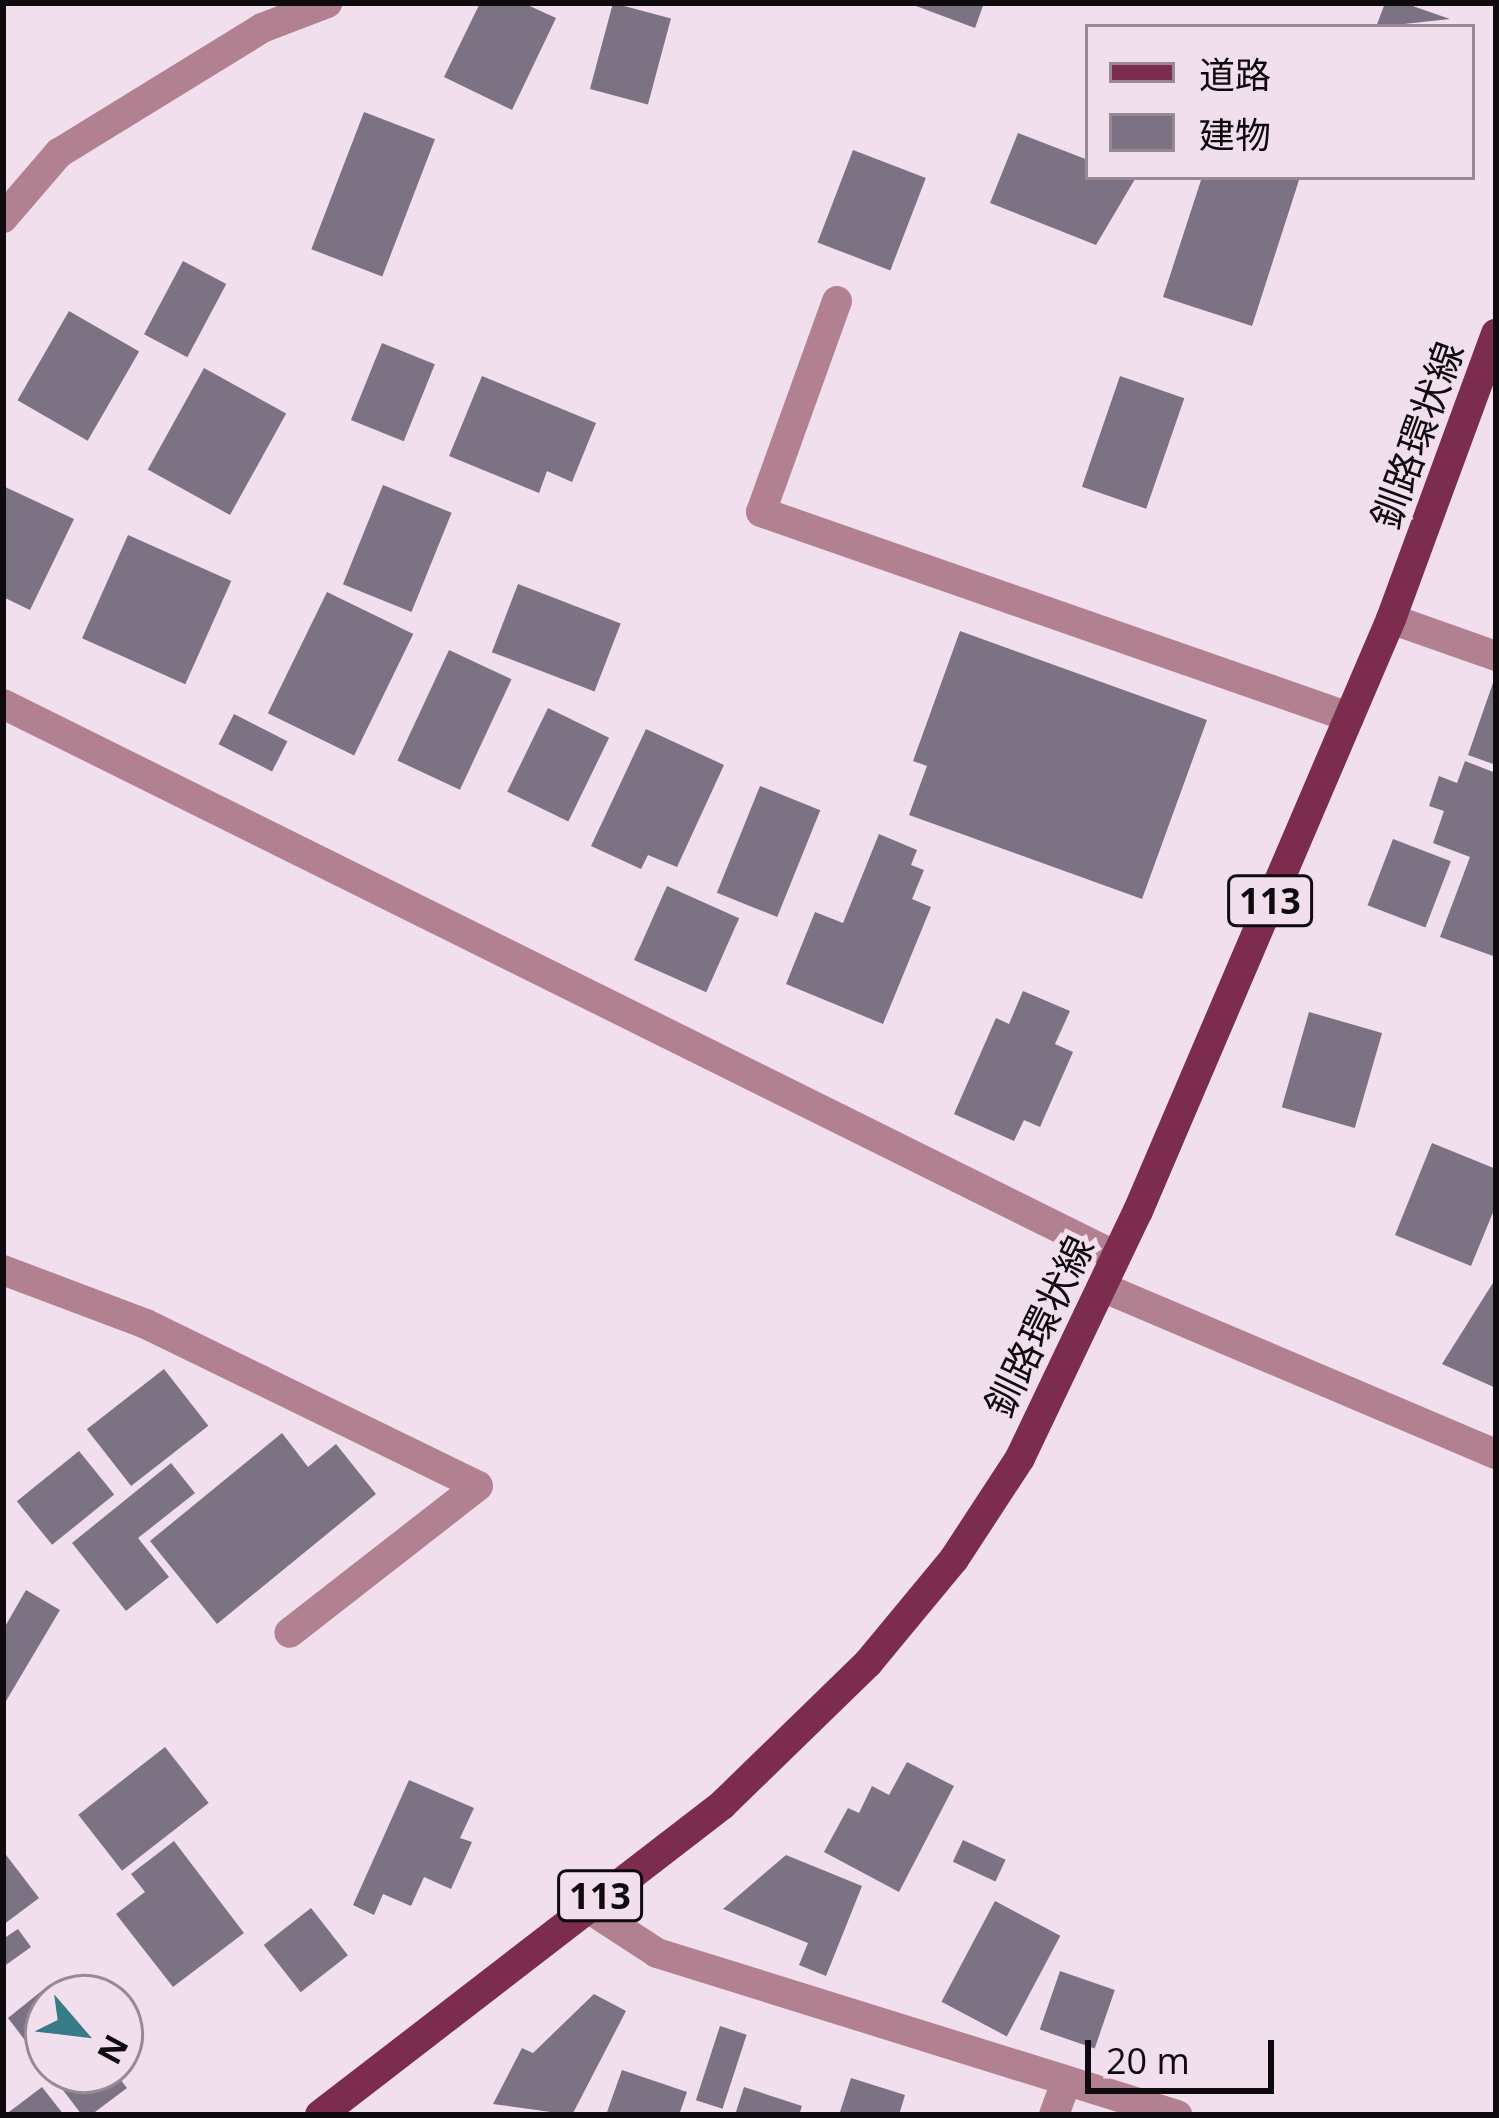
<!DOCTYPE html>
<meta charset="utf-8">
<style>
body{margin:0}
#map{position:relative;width:1499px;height:2118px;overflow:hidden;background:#f1dfed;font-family:"Open Sans","Noto Sans JP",sans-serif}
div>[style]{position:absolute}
.building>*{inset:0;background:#7b7283;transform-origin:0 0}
.minor>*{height:30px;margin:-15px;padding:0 15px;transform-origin:15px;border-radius:15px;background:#b18191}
.primary>*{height:30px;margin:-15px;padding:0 15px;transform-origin:15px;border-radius:15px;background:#7c2c4d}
span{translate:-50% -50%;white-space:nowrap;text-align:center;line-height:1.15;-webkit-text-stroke:10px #f1dfed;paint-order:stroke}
.shield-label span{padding:3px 9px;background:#f1dfed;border:3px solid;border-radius:9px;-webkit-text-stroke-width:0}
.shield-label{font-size:36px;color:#0f0a0e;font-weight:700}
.street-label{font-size:39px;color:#0f0a0e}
.frame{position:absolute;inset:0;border:6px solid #0f0a0e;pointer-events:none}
.legend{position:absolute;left:1085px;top:24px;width:390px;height:156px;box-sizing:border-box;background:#f1dfed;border:3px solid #978a94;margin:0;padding:15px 21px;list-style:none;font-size:36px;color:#0f0a0e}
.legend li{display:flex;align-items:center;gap:24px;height:60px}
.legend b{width:60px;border:3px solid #978a94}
.north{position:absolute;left:24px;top:1974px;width:120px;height:120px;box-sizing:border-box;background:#f1dfed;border:3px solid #978a94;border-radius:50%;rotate:118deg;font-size:33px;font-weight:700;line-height:48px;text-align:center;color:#0f0a0e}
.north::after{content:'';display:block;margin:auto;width:42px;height:54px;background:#377b89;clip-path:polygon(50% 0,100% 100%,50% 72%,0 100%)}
.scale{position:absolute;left:1085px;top:2040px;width:189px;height:54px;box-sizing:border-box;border:6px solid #0f0a0e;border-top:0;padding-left:15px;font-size:36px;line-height:42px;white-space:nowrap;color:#0f0a0e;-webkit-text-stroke:9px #f1dfed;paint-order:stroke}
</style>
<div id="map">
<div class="building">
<div style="clip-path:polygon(480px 3px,523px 3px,556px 18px,512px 110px,444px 77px)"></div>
<div style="left:613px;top:3px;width:60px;height:89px;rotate:15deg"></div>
<div style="clip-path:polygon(908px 3px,984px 3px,975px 28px)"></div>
<div style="clip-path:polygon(1385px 3px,1404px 3px,1450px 19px,1376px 27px)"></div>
<div style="left:364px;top:112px;width:76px;height:147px;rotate:21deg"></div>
<div style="clip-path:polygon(1018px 133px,1088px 160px,1088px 177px,1135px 179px,1096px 245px,990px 203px)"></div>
<div style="left:853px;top:150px;width:78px;height:99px;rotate:21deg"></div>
<div style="clip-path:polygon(1202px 177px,1300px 177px,1252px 326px,1163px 297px)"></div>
<div style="left:183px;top:261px;width:49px;height:83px;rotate:28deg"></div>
<div style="left:69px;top:311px;width:81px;height:103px;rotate:30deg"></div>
<div style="left:382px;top:343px;width:57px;height:83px;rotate:22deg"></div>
<div style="left:204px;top:368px;width:94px;height:116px;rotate:29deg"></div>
<div style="clip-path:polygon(482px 376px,596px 423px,572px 482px,547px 471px,539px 493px,449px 456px)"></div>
<div style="left:1120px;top:376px;width:68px;height:117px;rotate:19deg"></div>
<div style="left:383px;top:485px;width:74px;height:107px;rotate:22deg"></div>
<div style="clip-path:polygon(3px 486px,74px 519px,30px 610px,3px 597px)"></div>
<div style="left:128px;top:535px;width:113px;height:113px;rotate:24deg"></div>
<div style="left:518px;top:584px;width:110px;height:73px;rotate:21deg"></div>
<div style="left:327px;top:592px;width:96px;height:135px;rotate:26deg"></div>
<div style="clip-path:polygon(960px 631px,1207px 720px,1142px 899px,909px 815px,927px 766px,913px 761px)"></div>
<div style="left:449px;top:650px;width:69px;height:122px;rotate:25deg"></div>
<div style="clip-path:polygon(1495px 677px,1496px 677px,1496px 765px,1468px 755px)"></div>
<div style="left:548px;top:708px;width:68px;height:93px;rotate:26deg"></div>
<div style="left:234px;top:714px;width:60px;height:34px;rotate:27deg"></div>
<div style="clip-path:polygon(646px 729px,724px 765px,677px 867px,648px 855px,641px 869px,591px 846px)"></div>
<div style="clip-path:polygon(1465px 761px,1496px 773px,1496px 957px,1440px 937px,1470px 857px,1433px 843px,1444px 811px,1429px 806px,1439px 776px,1457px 783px)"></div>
<div style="left:760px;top:786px;width:65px;height:115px;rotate:22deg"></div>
<div style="clip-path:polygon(879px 834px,917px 850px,911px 865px,924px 870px,912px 899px,931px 907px,883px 1024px,786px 984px,815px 912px,843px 923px)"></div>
<div style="left:1393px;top:839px;width:62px;height:71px;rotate:21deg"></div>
<div style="left:667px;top:886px;width:79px;height:81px;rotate:24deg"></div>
<div style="clip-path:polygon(1023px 991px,1070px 1011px,1055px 1044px,1073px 1052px,1040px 1127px,1024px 1120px,1014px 1141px,954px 1114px,996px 1018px,1009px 1024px)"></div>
<div style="left:1309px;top:1012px;width:76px;height:99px;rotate:16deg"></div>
<div style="clip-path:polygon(1432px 1143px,1496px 1169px,1496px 1205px,1471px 1266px,1395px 1235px)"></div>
<div style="clip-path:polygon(1496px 1278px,1496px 1388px,1442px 1364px)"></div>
<div style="left:164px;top:1369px;width:72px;height:98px;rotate:52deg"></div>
<div style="clip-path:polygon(282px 1433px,308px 1467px,336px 1444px,376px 1494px,217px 1624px,150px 1541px)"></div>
<div style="left:79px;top:1451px;width:56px;height:80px;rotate:51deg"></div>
<div style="clip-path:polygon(171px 1463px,195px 1493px,138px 1538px,169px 1577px,126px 1611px,72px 1543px)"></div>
<div style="clip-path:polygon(26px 1590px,60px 1610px,3px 1706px,3px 1630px)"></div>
<div style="left:165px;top:1747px;width:71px;height:110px;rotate:52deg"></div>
<div style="clip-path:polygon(907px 1762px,954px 1786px,899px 1892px,824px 1852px,848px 1808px,859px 1813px,872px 1786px,889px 1795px)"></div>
<div style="clip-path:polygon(409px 1780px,474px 1808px,460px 1838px,472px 1842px,451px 1889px,424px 1877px,411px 1906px,383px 1894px,374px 1915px,353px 1905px)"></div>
<div style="left:963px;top:1840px;width:47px;height:24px;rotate:25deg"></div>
<div style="clip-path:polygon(174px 1841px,244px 1933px,173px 1987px,116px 1914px,145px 1892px,131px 1874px)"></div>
<div style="clip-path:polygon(3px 1851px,39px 1898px,3px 1925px)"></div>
<div style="clip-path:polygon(786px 1855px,862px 1886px,826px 1976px,799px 1965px,808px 1943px,723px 1909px)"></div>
<div style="left:995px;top:1901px;width:74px;height:114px;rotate:28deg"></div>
<div style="left:311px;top:1908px;width:60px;height:60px;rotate:52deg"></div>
<div style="clip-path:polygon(18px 1929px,31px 1947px,3px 1967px,3px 1939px)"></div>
<div style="left:1060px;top:1971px;width:58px;height:62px;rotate:19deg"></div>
<div style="clip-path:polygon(49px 1985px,59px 1998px,48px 1998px,48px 2070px,113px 2070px,127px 2088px,91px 2115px,82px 2115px,8px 2018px)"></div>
<div style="clip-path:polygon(594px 1994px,626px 2011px,572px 2115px,493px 2104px,522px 2048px,533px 2053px)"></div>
<div style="left:720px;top:2026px;width:28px;height:78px;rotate:18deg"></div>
<div style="clip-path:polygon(622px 2070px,687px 2092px,679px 2115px,606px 2115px)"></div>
<div style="clip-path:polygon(851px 2078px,905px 2095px,899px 2115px,839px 2115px)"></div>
<div style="clip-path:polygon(42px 2087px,64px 2115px,5px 2115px)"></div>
<div style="clip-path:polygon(744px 2087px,802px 2106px,799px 2115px,735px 2115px)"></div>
</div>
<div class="minor">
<div style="left:3px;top:218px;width:86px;rotate:-49.3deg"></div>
<div style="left:59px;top:153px;width:238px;rotate:-31.6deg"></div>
<div style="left:262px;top:28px;width:70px;rotate:-21deg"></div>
<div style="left:837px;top:301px;width:224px;rotate:109.8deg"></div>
<div style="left:761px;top:512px;width:623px;rotate:19.22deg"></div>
<div style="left:1391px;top:619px;width:111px;rotate:19.4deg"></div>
<div style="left:3px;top:704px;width:1242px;rotate:26.38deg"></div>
<div style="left:3px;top:1270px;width:153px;rotate:20.7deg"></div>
<div style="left:146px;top:1324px;width:369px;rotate:26deg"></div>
<div style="left:478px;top:1486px;width:239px;rotate:142.1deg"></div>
<div style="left:1102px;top:1287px;width:428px;rotate:23deg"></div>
<div style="left:585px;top:1906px;width:86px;rotate:33.1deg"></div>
<div style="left:657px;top:1953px;width:545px;rotate:17.3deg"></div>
<div style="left:1054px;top:2115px;width:33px;rotate:-70deg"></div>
</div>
<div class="primary">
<div style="left:320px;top:2115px;width:508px;rotate:-37.64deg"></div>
<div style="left:722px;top:1805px;width:204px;rotate:-44.2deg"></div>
<div style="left:868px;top:1663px;width:135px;rotate:-50.4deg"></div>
<div style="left:954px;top:1559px;width:121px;rotate:-56.8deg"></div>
<div style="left:1020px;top:1458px;width:274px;rotate:-64.5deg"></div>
<div style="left:1138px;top:1211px;width:644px;rotate:-66.86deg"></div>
<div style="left:1391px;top:619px;width:304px;rotate:-69.8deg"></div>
</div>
<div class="shield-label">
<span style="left:1270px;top:901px">113</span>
<span style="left:600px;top:1896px">113</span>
</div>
<div class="street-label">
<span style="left:1417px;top:435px;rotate:-70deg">釧路環状線</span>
<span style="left:1039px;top:1326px;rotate:-64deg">釧路環状線</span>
</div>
<div class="frame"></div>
<ul class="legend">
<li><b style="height:15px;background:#7c2c4d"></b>道路</li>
<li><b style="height:33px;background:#7b7283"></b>建物</li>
</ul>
<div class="north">N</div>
<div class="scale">20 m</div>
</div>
